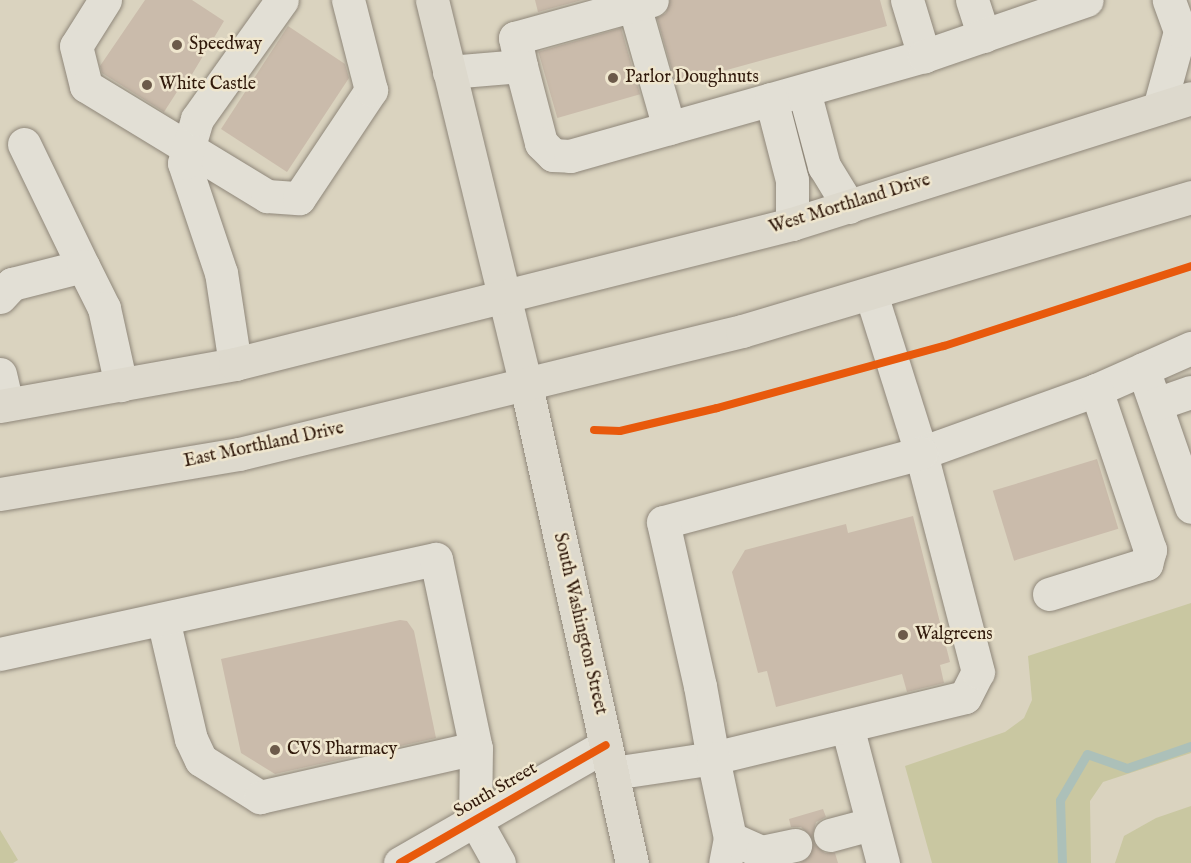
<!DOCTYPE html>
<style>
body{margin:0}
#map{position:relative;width:1191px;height:863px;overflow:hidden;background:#dad3bf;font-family:"IM FELL English",serif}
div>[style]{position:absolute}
.green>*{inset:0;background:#c9c7a1}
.stream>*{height:9px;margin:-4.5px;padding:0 4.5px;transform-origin:4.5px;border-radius:4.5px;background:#acc0b9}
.building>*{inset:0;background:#cabbab;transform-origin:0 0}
.roads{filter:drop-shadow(0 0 2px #8f877a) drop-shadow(0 0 2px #8f877a)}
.minor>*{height:33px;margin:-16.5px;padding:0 16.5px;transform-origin:16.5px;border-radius:16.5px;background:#e2dfd5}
.major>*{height:33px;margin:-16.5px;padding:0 16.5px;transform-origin:16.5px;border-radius:16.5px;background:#ddd9cd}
.highway>*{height:33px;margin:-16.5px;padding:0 16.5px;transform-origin:16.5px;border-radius:16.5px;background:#ddd9cd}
.cycleway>*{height:8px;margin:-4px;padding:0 4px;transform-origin:4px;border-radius:4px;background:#e8590c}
.dots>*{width:16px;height:16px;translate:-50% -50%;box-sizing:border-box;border:3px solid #efe6ce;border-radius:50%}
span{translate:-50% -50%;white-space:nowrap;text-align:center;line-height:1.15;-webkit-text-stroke:5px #efe6ce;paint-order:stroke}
.poi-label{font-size:18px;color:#30190b}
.left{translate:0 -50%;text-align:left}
.street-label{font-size:18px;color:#30190b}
</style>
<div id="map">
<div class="green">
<div style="clip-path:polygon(1191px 603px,1191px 753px,1103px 782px,1090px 801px,1091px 863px,932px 863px,905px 766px,1005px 732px,1024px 718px,1032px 700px,1028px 656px)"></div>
<div style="clip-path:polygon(1191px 806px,1191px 863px,1115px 863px,1124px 836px,1156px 818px)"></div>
<div style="clip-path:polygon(0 830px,18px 860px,13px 863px,0 863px)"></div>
</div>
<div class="stream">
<div style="left:1062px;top:863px;width:63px;rotate:-91.8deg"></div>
<div style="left:1060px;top:800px;width:53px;rotate:-59.6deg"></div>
<div style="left:1087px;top:754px;width:42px;rotate:19.3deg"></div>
<div style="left:1127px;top:768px;width:68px;rotate:-19deg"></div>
</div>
<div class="building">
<div style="clip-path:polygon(145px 0,192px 0,224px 21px,185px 86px,182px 84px,164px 112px,102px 73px,100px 66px)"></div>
<div style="clip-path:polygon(535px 0,582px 0,538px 12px)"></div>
<div style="clip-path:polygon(670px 0,880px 0,887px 26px,676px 84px,657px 18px,666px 13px)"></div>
<div style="clip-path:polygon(288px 26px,345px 64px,349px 78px,287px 172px,221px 129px)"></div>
<div style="left:621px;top:28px;width:69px;height:86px;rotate:74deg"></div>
<div style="left:1097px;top:459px;width:73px;height:109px;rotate:73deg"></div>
<div style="clip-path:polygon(913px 516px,950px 662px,940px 665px,944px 683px,907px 692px,902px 674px,776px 707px,767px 671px,758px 673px,732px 572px,745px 550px,846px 524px,848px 533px)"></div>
<div style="clip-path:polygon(400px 620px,407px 621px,414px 631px,436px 738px,275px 774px,241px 753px,221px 659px)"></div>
<div style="clip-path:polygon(823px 809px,826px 817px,816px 822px,812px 838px,801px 827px,791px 827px,789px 819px)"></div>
<div style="clip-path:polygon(813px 843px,825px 853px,835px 853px,838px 863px,800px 863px,808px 858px)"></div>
</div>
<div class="roads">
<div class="minor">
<div style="left:105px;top:0;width:54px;rotate:122.2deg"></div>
<div style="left:76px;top:46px;width:41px;rotate:76deg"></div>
<div style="left:86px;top:86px;width:212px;rotate:31.3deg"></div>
<div style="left:267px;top:196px;width:32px;rotate:4deg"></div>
<div style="left:299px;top:198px;width:130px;rotate:-56.3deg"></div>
<div style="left:371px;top:90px;width:93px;rotate:-104.3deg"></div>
<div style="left:907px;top:0;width:59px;rotate:73.1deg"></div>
<div style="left:972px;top:0;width:38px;rotate:72deg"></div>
<div style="left:634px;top:5px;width:128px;rotate:74.1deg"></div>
<div style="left:521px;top:66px;width:29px;rotate:-102deg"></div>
<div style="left:515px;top:38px;width:142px;rotate:-15.5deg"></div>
<div style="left:449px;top:72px;width:72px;rotate:-4.8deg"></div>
<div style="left:521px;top:66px;width:80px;rotate:75.4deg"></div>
<div style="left:541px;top:143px;width:17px;rotate:45deg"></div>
<div style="left:553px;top:155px;width:17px;rotate:3deg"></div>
<div style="left:570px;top:156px;width:368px;rotate:-15.8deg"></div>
<div style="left:924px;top:56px;width:172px;rotate:-19deg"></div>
<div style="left:804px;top:91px;width:78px;rotate:75.1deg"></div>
<div style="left:824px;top:166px;width:48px;rotate:58.6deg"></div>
<div style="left:771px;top:99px;width:84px;rotate:75.5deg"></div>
<div style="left:792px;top:180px;width:44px;rotate:90deg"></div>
<div style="left:1159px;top:108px;width:80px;rotate:-74.7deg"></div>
<div style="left:1180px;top:31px;width:33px;rotate:-110deg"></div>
<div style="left:24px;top:144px;width:136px;rotate:64.2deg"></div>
<div style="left:871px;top:294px;width:167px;rotate:72.5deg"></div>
<div style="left:921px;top:453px;width:186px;rotate:-19.8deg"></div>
<div style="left:1096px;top:390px;width:104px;rotate:-23.9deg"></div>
<div style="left:0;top:297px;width:18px;rotate:-47deg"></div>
<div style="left:12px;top:284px;width:73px;rotate:-14.2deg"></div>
<div style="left:83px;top:266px;width:47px;rotate:63.4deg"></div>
<div style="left:104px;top:308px;width:79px;rotate:77.6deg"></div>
<div style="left:235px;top:364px;width:92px;rotate:-98.7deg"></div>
<div style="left:221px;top:273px;width:116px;rotate:-108.6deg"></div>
<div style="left:184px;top:163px;width:46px;rotate:-73.5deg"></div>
<div style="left:197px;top:119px;width:146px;rotate:-54.5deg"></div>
<div style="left:1143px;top:369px;width:146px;rotate:70.8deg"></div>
<div style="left:0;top:374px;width:31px;rotate:77deg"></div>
<div style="left:1156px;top:404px;width:37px;rotate:-19deg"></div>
<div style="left:1049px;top:594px;width:102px;rotate:-17.2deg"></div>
<div style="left:1146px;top:564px;width:15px;rotate:-74deg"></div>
<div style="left:1150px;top:550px;width:169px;rotate:-108.6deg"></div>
<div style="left:163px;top:619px;width:123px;rotate:76.9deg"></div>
<div style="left:191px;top:739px;width:23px;rotate:65deg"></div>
<div style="left:201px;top:760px;width:70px;rotate:32.1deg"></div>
<div style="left:260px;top:797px;width:221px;rotate:-12.8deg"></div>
<div style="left:0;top:654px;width:446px;rotate:-12.3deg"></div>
<div style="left:436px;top:559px;width:193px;rotate:78.1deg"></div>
<div style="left:476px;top:748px;width:72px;rotate:90.8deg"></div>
<div style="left:475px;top:820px;width:49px;rotate:60.8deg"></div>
<div style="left:847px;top:726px;width:142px;rotate:75.3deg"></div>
<div style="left:613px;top:773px;width:101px;rotate:-8.5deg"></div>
<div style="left:713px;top:758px;width:259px;rotate:-13.6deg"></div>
<div style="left:965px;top:697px;width:28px;rotate:-63deg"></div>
<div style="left:978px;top:672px;width:226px;rotate:-104.6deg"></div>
<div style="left:921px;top:453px;width:267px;rotate:165deg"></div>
<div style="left:663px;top:522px;width:168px;rotate:77.3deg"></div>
<div style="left:700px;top:686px;width:73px;rotate:79.8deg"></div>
<div style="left:713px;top:758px;width:82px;rotate:78deg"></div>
<div style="left:730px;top:838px;width:25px;rotate:101deg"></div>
<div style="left:830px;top:835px;width:42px;rotate:-15deg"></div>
<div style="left:730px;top:838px;width:35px;rotate:24deg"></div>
<div style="left:762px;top:852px;width:34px;rotate:-12deg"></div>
<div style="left:400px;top:863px;width:237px;rotate:-29.8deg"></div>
</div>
<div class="major">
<div style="left:432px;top:0;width:396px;rotate:76.3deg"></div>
<div style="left:526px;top:385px;width:490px;rotate:77.5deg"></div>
</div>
<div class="highway">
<div style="left:0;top:406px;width:239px;rotate:-10.1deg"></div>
<div style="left:235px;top:364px;width:574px;rotate:-14.11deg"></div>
<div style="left:792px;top:224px;width:418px;rotate:-17.5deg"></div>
<div style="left:0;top:494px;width:242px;rotate:-9.5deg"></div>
<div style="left:239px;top:454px;width:518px;rotate:-13.74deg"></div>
<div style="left:742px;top:331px;width:469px;rotate:-16.6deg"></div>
</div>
</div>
<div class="cycleway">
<div style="left:594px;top:430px;width:26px;rotate:2deg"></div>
<div style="left:620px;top:431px;width:100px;rotate:-13.3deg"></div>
<div style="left:717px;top:408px;width:235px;rotate:-15.3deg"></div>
<div style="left:944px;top:346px;width:260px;rotate:-17.9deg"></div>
<div style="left:400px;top:863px;width:237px;rotate:-29.8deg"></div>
</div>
<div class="dots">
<div style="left:177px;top:45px;background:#6c5a4a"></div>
<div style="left:613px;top:78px;background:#6c5a4a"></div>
<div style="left:147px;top:85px;background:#6c5a4a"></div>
<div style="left:903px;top:635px;background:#6c5a4a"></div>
<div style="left:275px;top:750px;background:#6c5a4a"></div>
</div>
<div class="poi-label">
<span class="left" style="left:189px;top:45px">Speedway</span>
<span class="left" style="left:625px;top:78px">Parlor Doughnuts</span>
<span class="left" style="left:159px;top:85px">White Castle</span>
<span class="left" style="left:915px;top:635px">Walgreens</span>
<span class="left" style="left:287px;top:750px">CVS Pharmacy</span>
</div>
<div class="street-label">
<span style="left:850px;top:205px;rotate:-17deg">West Morthland Drive</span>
<span style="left:264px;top:446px;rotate:-12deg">East Morthland Drive</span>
<span style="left:579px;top:624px;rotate:77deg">South Washington Street</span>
<span style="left:496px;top:791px;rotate:-30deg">South Street</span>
</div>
</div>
